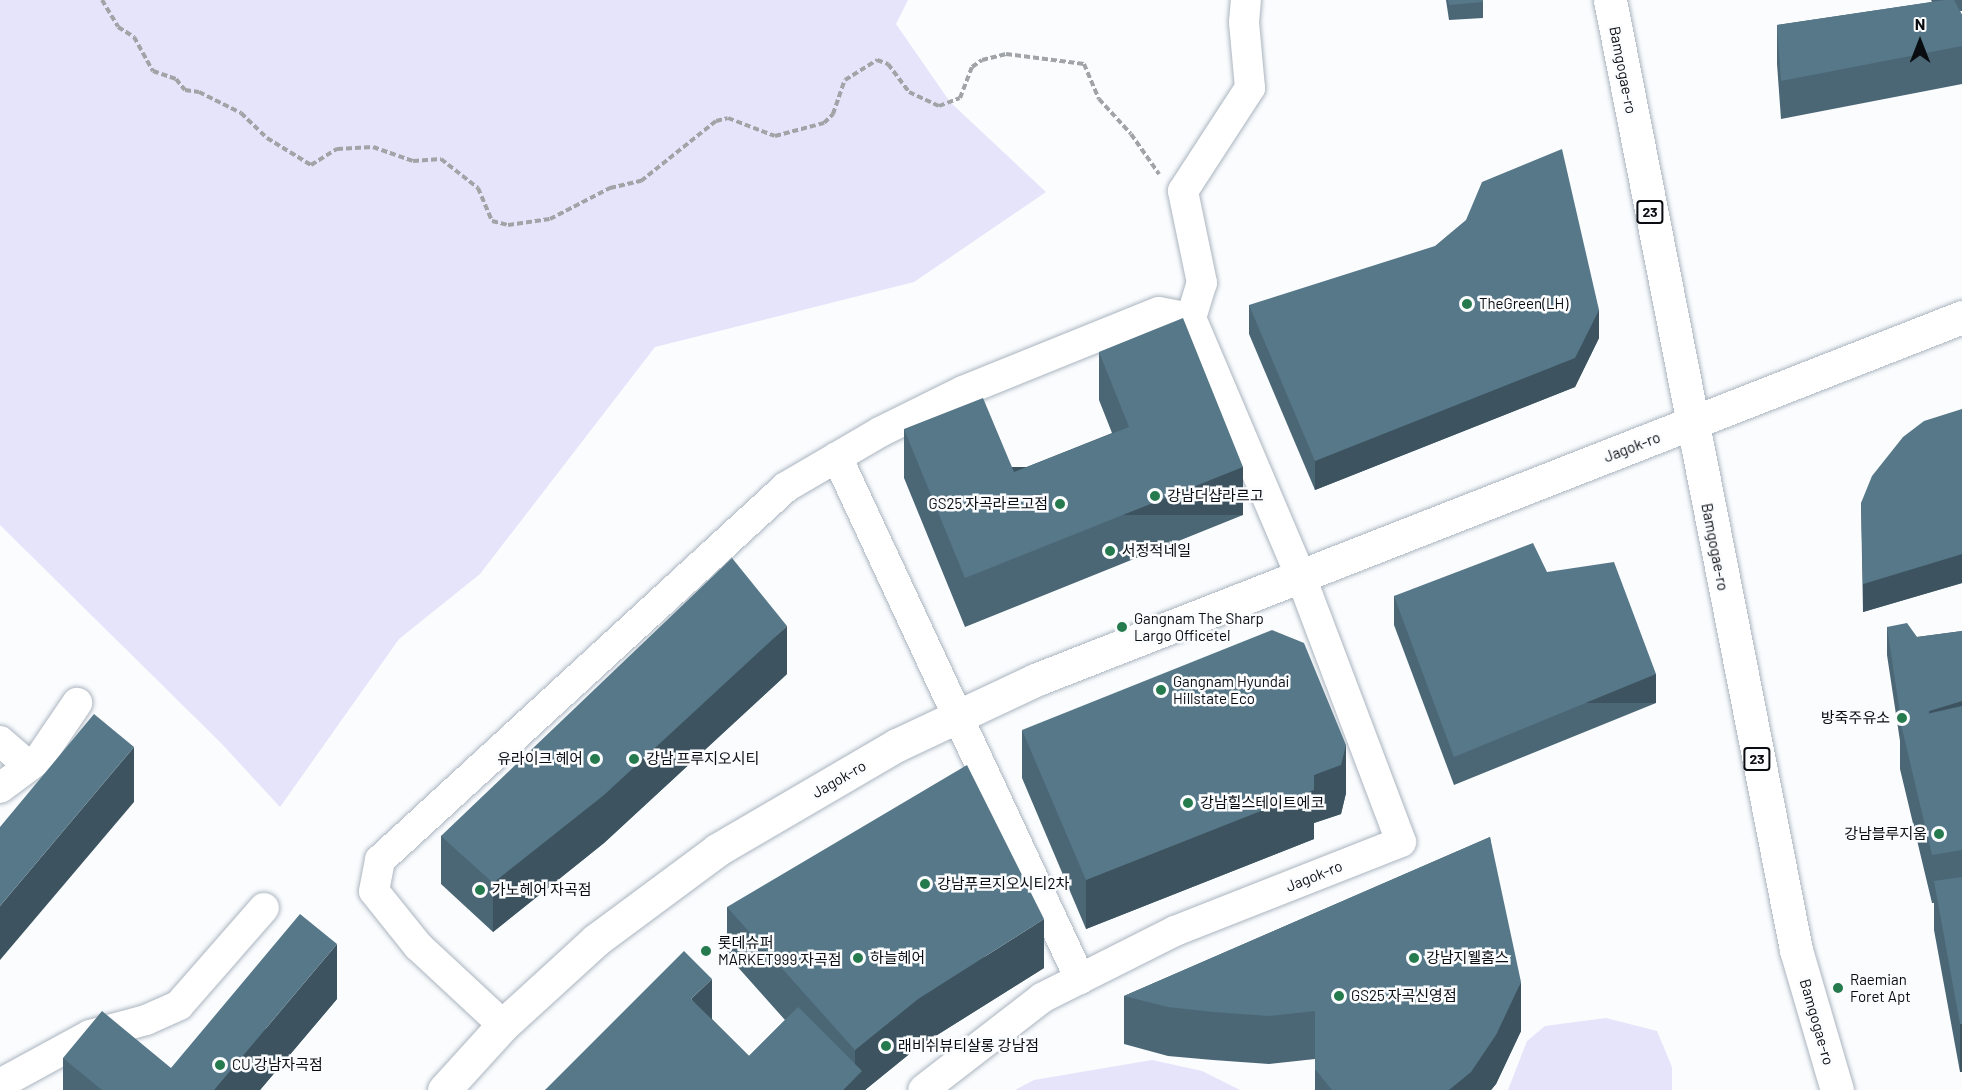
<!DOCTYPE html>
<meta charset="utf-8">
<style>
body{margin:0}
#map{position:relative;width:1962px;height:1090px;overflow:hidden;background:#fafcfe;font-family:Barlow,"Noto Sans KR",sans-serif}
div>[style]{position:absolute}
.green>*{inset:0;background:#e5e4fa}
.path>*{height:4px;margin-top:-2px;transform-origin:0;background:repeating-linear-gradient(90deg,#a1a4a6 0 6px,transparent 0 9px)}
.roads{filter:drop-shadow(0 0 2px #aab4bf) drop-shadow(0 0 2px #aab4bf)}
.minor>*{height:30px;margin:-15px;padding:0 15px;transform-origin:15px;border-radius:15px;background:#fff}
.major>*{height:33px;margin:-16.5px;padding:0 16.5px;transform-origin:16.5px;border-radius:16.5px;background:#fff}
.wall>*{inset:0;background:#4b6776}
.shaded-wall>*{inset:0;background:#3d5460;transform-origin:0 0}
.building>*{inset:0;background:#577889}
.dots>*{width:16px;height:16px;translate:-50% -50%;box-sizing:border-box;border:3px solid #fafcfe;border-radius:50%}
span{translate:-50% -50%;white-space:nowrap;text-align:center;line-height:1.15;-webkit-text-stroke:5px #fafcfe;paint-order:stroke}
.shield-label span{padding:2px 4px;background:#fafcfe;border:2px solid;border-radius:4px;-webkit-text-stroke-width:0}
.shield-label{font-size:14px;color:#090c10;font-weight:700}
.street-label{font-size:15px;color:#090c10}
.poi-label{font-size:15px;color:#090c10}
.left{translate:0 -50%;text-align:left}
.right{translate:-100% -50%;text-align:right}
.north{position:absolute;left:1890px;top:12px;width:60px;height:60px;-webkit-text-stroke:4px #fafcfe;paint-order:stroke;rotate:0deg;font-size:16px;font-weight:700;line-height:24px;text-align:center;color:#090c10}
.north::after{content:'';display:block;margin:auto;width:21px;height:27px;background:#090c10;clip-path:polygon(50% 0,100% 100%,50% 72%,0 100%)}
</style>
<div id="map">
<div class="green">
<div style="clip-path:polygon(0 0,908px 0,896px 24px,950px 102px,1046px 192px,914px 282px,655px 347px,480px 574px,399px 639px,280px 807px,221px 743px,0 525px)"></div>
<div style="clip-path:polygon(1606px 1018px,1657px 1031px,1672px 1067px,1672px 1090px,1508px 1090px,1527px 1041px,1545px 1026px)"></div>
<div style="clip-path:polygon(1152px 1060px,1202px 1071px,1240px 1090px,1015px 1090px,1034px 1080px)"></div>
</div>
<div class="path">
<div style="left:102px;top:0;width:31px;rotate:59deg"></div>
<div style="left:118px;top:27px;width:19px;rotate:32deg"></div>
<div style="left:134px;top:37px;width:39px;rotate:61deg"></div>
<div style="left:153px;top:71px;width:24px;rotate:19deg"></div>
<div style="left:176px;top:79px;width:14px;rotate:51deg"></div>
<div style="left:185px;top:90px;width:14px;rotate:8deg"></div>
<div style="left:199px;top:92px;width:47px;rotate:26.6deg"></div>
<div style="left:241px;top:113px;width:36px;rotate:44deg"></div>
<div style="left:267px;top:138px;width:52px;rotate:31.5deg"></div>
<div style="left:311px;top:165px;width:31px;rotate:-32deg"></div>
<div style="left:337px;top:149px;width:36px;rotate:-3deg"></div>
<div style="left:373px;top:147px;width:42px;rotate:19.3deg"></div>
<div style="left:413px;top:161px;width:28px;rotate:-4deg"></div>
<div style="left:441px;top:159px;width:47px;rotate:38.1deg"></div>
<div style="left:478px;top:188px;width:36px;rotate:67deg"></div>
<div style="left:492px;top:221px;width:16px;rotate:14deg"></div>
<div style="left:508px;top:225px;width:42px;rotate:-8.1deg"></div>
<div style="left:550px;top:219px;width:68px;rotate:-27.3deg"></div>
<div style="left:610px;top:188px;width:32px;rotate:-13deg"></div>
<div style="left:641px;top:181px;width:96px;rotate:-38.7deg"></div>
<div style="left:716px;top:121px;width:12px;rotate:-14deg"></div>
<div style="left:728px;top:118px;width:50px;rotate:21deg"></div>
<div style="left:775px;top:136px;width:51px;rotate:-14.9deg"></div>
<div style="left:824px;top:123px;width:13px;rotate:-45deg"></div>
<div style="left:833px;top:114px;width:36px;rotate:-71deg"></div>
<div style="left:845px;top:80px;width:38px;rotate:-32deg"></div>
<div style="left:877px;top:60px;width:12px;rotate:20deg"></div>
<div style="left:888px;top:64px;width:35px;rotate:53deg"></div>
<div style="left:909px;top:92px;width:33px;rotate:25deg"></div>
<div style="left:939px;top:106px;width:22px;rotate:-21deg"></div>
<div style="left:960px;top:98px;width:33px;rotate:-69deg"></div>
<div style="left:972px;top:67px;width:12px;rotate:-35deg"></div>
<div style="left:982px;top:60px;width:25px;rotate:-14deg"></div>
<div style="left:1006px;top:54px;width:79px;rotate:7.3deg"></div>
<div style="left:1084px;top:64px;width:38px;rotate:67deg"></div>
<div style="left:1099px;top:99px;width:47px;rotate:47.6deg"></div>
<div style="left:1131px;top:134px;width:49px;rotate:55deg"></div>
</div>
<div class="roads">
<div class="minor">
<div style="left:1191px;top:318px;width:37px;rotate:-73deg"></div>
<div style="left:1202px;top:283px;width:94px;rotate:-101.7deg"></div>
<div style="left:1183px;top:191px;width:123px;rotate:-57deg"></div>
<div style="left:1250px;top:88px;width:66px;rotate:-95.2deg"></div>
<div style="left:1244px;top:22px;width:22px;rotate:-85deg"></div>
<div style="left:837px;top:457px;width:576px;rotate:65.04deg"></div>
<div style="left:0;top:741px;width:38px;rotate:41deg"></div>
<div style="left:0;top:788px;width:49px;rotate:-36.6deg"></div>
<div style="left:39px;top:759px;width:68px;rotate:-55.8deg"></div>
<div style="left:503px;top:1025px;width:116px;rotate:-137.1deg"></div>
<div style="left:418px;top:946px;width:70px;rotate:-128.7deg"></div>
<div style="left:374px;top:891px;width:32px;rotate:-79deg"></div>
<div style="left:380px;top:860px;width:551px;rotate:-42.57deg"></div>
<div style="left:786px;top:487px;width:109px;rotate:-30.3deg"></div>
<div style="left:880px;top:432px;width:93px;rotate:-26.3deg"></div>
<div style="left:963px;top:391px;width:211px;rotate:-22deg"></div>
<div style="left:1159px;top:312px;width:33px;rotate:11deg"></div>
<div style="left:1191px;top:318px;width:281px;rotate:67deg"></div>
<div style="left:1301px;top:577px;width:283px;rotate:69.3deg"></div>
<div style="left:1401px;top:842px;width:243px;rotate:158.5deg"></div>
<div style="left:1175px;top:931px;width:149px;rotate:153.3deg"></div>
<div style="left:1042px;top:998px;width:150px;rotate:142.3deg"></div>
<div style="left:0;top:1084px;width:102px;rotate:-28.6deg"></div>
<div style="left:90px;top:1035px;width:58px;rotate:-15deg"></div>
<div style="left:146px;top:1020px;width:36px;rotate:-24deg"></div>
<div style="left:179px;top:1005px;width:129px;rotate:-48.8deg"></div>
</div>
<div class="major">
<div style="left:1610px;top:0;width:968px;rotate:78.92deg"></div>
<div style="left:1796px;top:950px;width:146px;rotate:73.7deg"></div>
<div style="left:444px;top:1090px;width:88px;rotate:-47.8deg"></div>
<div style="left:503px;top:1025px;width:126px;rotate:-42.4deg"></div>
<div style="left:596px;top:940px;width:151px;rotate:-36.6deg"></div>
<div style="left:717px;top:850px;width:208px;rotate:-30.3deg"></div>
<div style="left:897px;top:745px;width:153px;rotate:-25.2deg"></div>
<div style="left:1035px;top:680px;width:996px;rotate:-21.38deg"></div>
</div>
</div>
<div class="wall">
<div style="clip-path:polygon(1446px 0,1483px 0,1483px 18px,1449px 20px)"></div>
<div style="clip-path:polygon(1931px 0,1962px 0,1962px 11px,1960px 11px,1962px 15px,1962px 84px,1781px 119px,1777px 64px,1777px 25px,1932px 2px)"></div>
<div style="clip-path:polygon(1249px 305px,1599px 338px,1575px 387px,1315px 490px,1249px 334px)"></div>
<div style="clip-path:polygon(1099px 352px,1243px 515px,965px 627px,904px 478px,904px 429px,1014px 472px,1112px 433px,1099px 400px)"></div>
<div style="clip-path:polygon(1962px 409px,1962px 583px,1863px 612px,1861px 503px)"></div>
<div style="clip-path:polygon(1547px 572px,1656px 703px,1454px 785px,1394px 625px,1394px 596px)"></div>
<div style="clip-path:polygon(1887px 627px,1917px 637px,1962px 631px,1962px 1072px,1960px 1072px,1934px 930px,1934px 903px,1932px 903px,1900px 769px,1900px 741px,1887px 655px)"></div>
<div style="clip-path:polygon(787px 674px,604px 843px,493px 932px,441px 884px,441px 836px)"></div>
<div style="clip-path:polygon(1022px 730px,1346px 793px,1341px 814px,1314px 823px,1314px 839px,1086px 929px,1022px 778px)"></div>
<div style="clip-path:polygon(1490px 837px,1521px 1031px,1496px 1084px,1491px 1090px,1315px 1090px,1315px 1059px,1269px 1064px,1213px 1060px,1168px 1056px,1124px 1044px,1124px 996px)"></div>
<div style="clip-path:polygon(727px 907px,1044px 968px,918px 1047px,865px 1090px,545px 1090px,712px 1019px,749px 1056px,785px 1020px,727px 955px)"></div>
<div style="clip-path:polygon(337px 999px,260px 1090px,63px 1090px,63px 1058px,171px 1068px)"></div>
</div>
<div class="shaded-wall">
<div style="clip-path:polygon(1599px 310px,1599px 338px,1575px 387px,1315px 490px,1315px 461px)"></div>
<div style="left:1243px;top:467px;width:48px;height:299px;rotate:90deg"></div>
<div style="clip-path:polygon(1962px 554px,1962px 583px,1863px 612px,1863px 584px)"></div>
<div style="clip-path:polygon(787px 626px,787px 674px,604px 843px,493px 932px,493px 883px)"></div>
<div style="left:1656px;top:674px;width:29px;height:218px;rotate:90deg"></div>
<div style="clip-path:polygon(1962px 701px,1962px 729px,1929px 739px,1929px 711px)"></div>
<div style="clip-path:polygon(1346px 745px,1346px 793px,1341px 814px,1314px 823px,1314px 839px,1086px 929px,1086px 880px,1314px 775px)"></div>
<div style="clip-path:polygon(134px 747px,134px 802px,0 960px,0 906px)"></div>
<div style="clip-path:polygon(1044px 919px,1044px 968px,918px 1047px,865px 1090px,843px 1090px,855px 1078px,855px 1050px,918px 999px)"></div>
<div style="clip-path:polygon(337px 944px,337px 999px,260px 1090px,214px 1090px)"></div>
<div style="clip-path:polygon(712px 979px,712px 1027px,691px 999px)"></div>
<div style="clip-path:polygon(1521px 982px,1521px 1031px,1496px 1084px,1491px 1090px,1449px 1090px)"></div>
<div style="left:1960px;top:1024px;width:2px;height:48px"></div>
</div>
<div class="building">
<div style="clip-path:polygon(1448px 0,1483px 0,1483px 2px,1449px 5px)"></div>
<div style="clip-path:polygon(1945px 0,1954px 0,1962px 15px,1962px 46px,1781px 81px,1777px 25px)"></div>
<div style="clip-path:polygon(1562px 149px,1599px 310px,1575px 358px,1315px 461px,1249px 305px,1435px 246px,1466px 220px,1482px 182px)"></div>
<div style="clip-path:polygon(1183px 318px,1243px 467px,965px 578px,904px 429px,983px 398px,1014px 472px,1129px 427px,1099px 352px)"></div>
<div style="clip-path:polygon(1962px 409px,1962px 554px,1863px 584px,1861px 503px,1872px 476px,1903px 437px,1924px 421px)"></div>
<div style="clip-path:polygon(1533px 543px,1547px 572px,1614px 562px,1656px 674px,1454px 757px,1394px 596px)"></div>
<div style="clip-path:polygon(732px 558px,787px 626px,604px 795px,493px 883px,441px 836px)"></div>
<div style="clip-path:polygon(1907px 623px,1917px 637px,1962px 631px,1962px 701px,1929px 711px,1929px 714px,1901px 720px,1887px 627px)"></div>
<div style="clip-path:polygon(1272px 630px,1304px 643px,1346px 745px,1341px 765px,1314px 775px,1314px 790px,1086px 880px,1022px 730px)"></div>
<div style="clip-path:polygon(1962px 706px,1962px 850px,1932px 855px,1900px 720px)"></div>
<div style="clip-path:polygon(94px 714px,134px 747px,0 906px,0 827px)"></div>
<div style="clip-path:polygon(967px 765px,1044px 919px,918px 999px,855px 1050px,727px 907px)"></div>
<div style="clip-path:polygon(1490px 837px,1521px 982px,1496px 1035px,1471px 1072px,1449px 1090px,1332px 1090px,1315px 1069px,1315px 1011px,1269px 1016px,1213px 1012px,1168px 1007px,1124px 996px)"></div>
<div style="clip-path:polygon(1962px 877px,1962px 1024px,1960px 1024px,1934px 881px)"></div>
<div style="clip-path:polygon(300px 914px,337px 944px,214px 1090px,102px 1090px,63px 1058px,102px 1011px,171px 1068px)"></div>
<div style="clip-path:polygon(684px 951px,712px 979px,691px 999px,749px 1056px,798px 1007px,862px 1071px,843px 1090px,545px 1090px)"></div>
</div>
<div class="dots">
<div style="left:1467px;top:304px;background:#267b4e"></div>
<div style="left:1155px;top:496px;background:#267b4e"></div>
<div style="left:1060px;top:504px;background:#267b4e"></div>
<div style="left:1110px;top:551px;background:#267b4e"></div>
<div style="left:1122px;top:627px;background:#267b4e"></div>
<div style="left:1161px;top:690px;background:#267b4e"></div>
<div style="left:1902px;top:718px;background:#267b4e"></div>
<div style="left:595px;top:759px;background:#267b4e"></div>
<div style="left:634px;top:759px;background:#267b4e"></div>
<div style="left:1188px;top:803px;background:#267b4e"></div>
<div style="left:1939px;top:834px;background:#267b4e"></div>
<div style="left:925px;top:884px;background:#267b4e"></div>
<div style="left:480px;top:890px;background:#267b4e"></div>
<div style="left:706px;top:951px;background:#267b4e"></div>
<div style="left:858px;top:958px;background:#267b4e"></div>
<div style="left:1414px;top:958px;background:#267b4e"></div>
<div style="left:1838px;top:988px;background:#267b4e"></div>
<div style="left:1339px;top:996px;background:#267b4e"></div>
<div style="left:886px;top:1046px;background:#267b4e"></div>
<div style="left:220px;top:1065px;background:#267b4e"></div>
</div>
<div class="shield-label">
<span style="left:1650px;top:212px">23</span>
<span style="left:1757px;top:759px">23</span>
</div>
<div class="street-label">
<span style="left:1623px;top:70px;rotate:79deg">Bamgogae-ro</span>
<span style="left:1632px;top:447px;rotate:-21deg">Jagok-ro</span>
<span style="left:1715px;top:547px;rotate:79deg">Bamgogae-ro</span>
<span style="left:839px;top:779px;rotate:-30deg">Jagok-ro</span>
<span style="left:1314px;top:876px;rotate:-22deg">Jagok-ro</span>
<span style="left:1817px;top:1022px;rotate:74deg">Bamgogae-ro</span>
</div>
<div class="poi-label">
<span class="left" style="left:1479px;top:304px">TheGreen(LH)</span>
<span class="left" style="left:1167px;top:496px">강남더샵라르고</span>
<span class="right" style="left:1048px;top:504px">GS25 자곡라르고점</span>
<span class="left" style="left:1122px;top:551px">서정적네일</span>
<span class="left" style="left:1134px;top:627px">Gangnam The Sharp<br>Largo Officetel</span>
<span class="left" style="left:1173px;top:690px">Gangnam Hyundai<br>Hillstate Eco</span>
<span class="right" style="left:1890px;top:718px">방죽주유소</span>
<span class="right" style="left:583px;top:759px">유라이크 헤어</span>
<span class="left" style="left:646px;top:759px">강남 프루지오시티</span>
<span class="left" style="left:1200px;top:803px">강남힐스테이트에코</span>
<span class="right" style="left:1927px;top:834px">강남블루지움</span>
<span class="left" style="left:937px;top:884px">강남푸르지오시티2차</span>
<span class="left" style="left:492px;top:890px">가노헤어 자곡점</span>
<span class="left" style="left:718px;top:951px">롯데슈퍼<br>MARKET999 자곡점</span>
<span class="left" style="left:870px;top:958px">하늘헤어</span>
<span class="left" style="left:1426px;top:958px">강남지웰홈스</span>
<span class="left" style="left:1850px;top:988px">Raemian<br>Foret Apt</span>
<span class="left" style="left:1351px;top:996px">GS25 자곡신영점</span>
<span class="left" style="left:898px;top:1046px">래비쉬뷰티살롱 강남점</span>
<span class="left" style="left:232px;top:1065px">CU 강남자곡점</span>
</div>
<div class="north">N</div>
</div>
